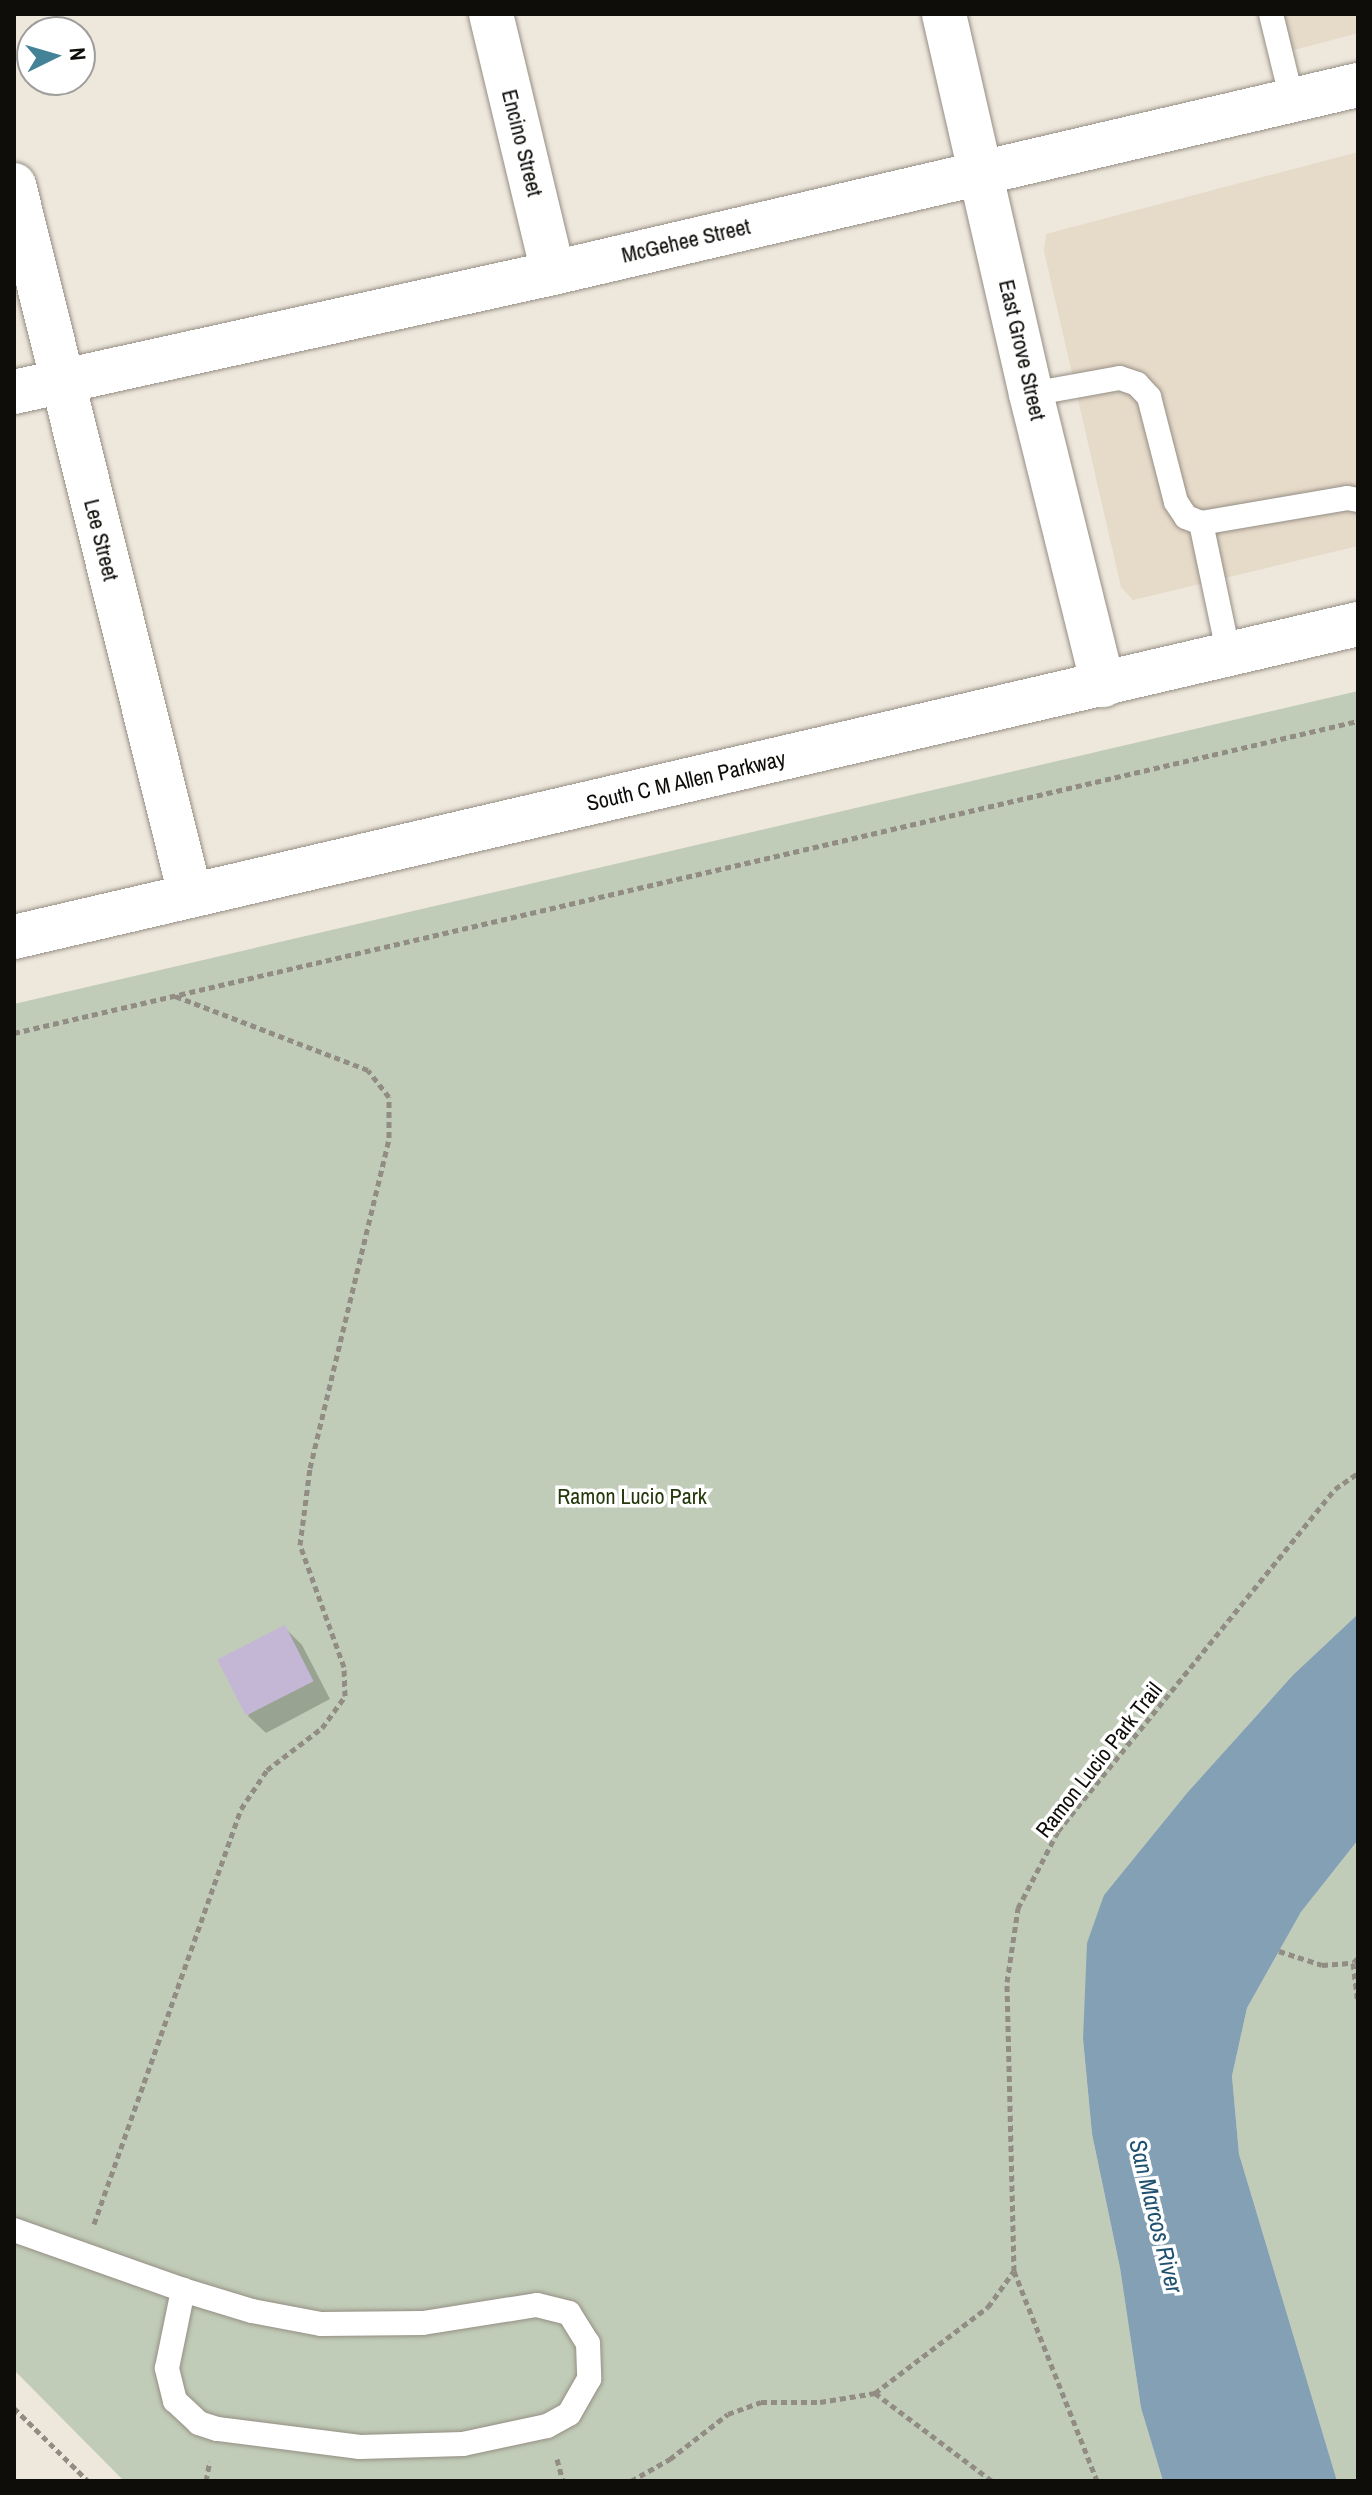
<!DOCTYPE html>
<style>
body{margin:0}
#map{position:relative;width:1372px;height:2495px;overflow:hidden;background:#eee7dc;font-family:"Archivo Narrow",sans-serif}
div>[style]{position:absolute}
.built>*{inset:0;background:#e6dac9}
.green>*{inset:0;background:#c0ccb7}
.water>*{inset:0;background:#83a0b4}
.shadow>*{inset:0;background:#0003}
.building>*{inset:0;background:#c3b7d5;transform-origin:0 0}
.path>*{height:5px;margin-top:-2.5px;transform-origin:0;background:repeating-linear-gradient(90deg,#918c84 0 6px,transparent 0 10px)}
.roads{filter:drop-shadow(0 0 2px #958e84) drop-shadow(0 0 2px #958e84)}
.service>*{height:24px;margin:-12px;padding:0 12px;transform-origin:12px;border-radius:12px;background:#fff}
.minor>*{height:44px;margin:-22px;padding:0 22px;transform-origin:22px;border-radius:22px;background:#fff}
.tertiary>*{height:44px;margin:-22px;padding:0 22px;transform-origin:22px;border-radius:22px;background:#fff}
span{translate:-50% -50%;white-space:nowrap;text-align:center;line-height:1.15;-webkit-text-stroke:7px #fff;paint-order:stroke}
.street-label{font-size:22px;color:#0f0d09}
.park-label{font-size:22px;color:#24380b}
.water-label{font-size:24px;color:#1f5170;font-style:italic}
.frame{position:absolute;inset:0;border:16px solid #0f0d09;pointer-events:none}
.north{position:absolute;left:16px;top:16px;width:80px;height:80px;box-sizing:border-box;background:#fff;border:2px solid #9f9e9d;border-radius:50%;rotate:85deg;font-size:22px;font-weight:700;line-height:32px;text-align:center;color:#0f0d09}
.north::after{content:'';display:block;margin:auto;width:28px;height:36px;background:#448397;clip-path:polygon(50% 0,100% 100%,50% 72%,0 100%)}
</style>
<div id="map">
<div class="built">
<div style="clip-path:polygon(1269px 14px,1358px 14px,1358px 33px,1279px 54px)"></div>
<div style="clip-path:polygon(1358px 152px,1358px 546px,1133px 600px,1121px 587px,1044px 251px,1046px 234px)"></div>
</div>
<div class="green">
<div style="clip-path:polygon(1358px 691px,1358px 1614px,1293px 1675px,1187px 1793px,1104px 1895px,1083px 2039px,1092px 2134px,1120px 2268px,1141px 2408px,1163px 2481px,124px 2481px,14px 2370px,14px 1004px)"></div>
<div style="clip-path:polygon(1358px 1840px,1358px 2481px,1337px 2481px,1239px 2154px,1232px 2076px,1247px 2008px,1301px 1912px)"></div>
</div>
<div class="water">
<div style="clip-path:polygon(1358px 1614px,1358px 1840px,1301px 1912px,1247px 2008px,1232px 2076px,1239px 2154px,1337px 2481px,1163px 2481px,1141px 2408px,1120px 2268px,1092px 2134px,1083px 2039px,1087px 1943px,1104px 1895px,1187px 1793px,1293px 1675px)"></div>
</div>
<div class="shadow">
<div style="clip-path:polygon(284px 1627px,302px 1645px,330px 1699px,266px 1733px,248px 1716px)"></div>
</div>
<div class="building">
<div style="left:285px;top:1625px;width:63px;height:76px;rotate:63deg"></div>
</div>
<div class="path">
<div style="left:14px;top:1033px;width:1380px;rotate:-13.07deg"></div>
<div style="left:1279px;top:1951px;width:45px;rotate:18deg"></div>
<div style="left:1322px;top:1965px;width:31px;rotate:-4deg"></div>
<div style="left:1358px;top:1958px;width:7px;rotate:135deg"></div>
<div style="left:1353px;top:1963px;width:38px;rotate:83deg"></div>
<div style="left:94px;top:2224px;width:440px;rotate:-70.5deg"></div>
<div style="left:241px;top:1809px;width:47px;rotate:-56.3deg"></div>
<div style="left:267px;top:1770px;width:69px;rotate:-37.4deg"></div>
<div style="left:322px;top:1728px;width:39px;rotate:-54deg"></div>
<div style="left:345px;top:1696px;width:29px;rotate:-92deg"></div>
<div style="left:344px;top:1667px;width:130px;rotate:-109.8deg"></div>
<div style="left:300px;top:1545px;width:78px;rotate:-82.6deg"></div>
<div style="left:310px;top:1468px;width:339px;rotate:-76.5deg"></div>
<div style="left:389px;top:1138px;width:41px;rotate:-90deg"></div>
<div style="left:389px;top:1097px;width:34px;rotate:-128deg"></div>
<div style="left:368px;top:1070px;width:209px;rotate:-159deg"></div>
<div style="left:1014px;top:2271px;width:226px;rotate:68.4deg"></div>
<div style="left:875px;top:2393px;width:146px;rotate:36.9deg"></div>
<div style="left:14px;top:2408px;width:104px;rotate:44.6deg"></div>
<div style="left:557px;top:2459px;width:23px;rotate:75deg"></div>
<div style="left:206px;top:2481px;width:20px;rotate:-79deg"></div>
<div style="left:631px;top:2481px;width:45px;rotate:-29.4deg"></div>
<div style="left:670px;top:2459px;width:73px;rotate:-37.8deg"></div>
<div style="left:728px;top:2414px;width:35px;rotate:-20deg"></div>
<div style="left:761px;top:2402px;width:59px"></div>
<div style="left:820px;top:2402px;width:56px;rotate:-9.3deg"></div>
<div style="left:875px;top:2393px;width:142px;rotate:-37.3deg"></div>
<div style="left:988px;top:2307px;width:44px;rotate:-54.2deg"></div>
<div style="left:1014px;top:2271px;width:289px;rotate:-91.4deg"></div>
<div style="left:1007px;top:1982px;width:75px;rotate:-81.5deg"></div>
<div style="left:1018px;top:1908px;width:87px;rotate:-62.5deg"></div>
<div style="left:1058px;top:1831px;width:440px;rotate:-51deg"></div>
<div style="left:1335px;top:1489px;width:28px;rotate:-35deg"></div>
</div>
<div class="roads">
<div class="service">
<div style="left:1271px;top:14px;width:89px;rotate:76.3deg"></div>
<div style="left:1031px;top:394px;width:90px;rotate:-10.2deg"></div>
<div style="left:1120px;top:378px;width:18px;rotate:19deg"></div>
<div style="left:1137px;top:384px;width:18px;rotate:47deg"></div>
<div style="left:1149px;top:397px;width:108px;rotate:75.6deg"></div>
<div style="left:1176px;top:502px;width:18px;rotate:56deg"></div>
<div style="left:1186px;top:517px;width:16px;rotate:22deg"></div>
<div style="left:1201px;top:523px;width:148px;rotate:-9.7deg"></div>
<div style="left:1347px;top:498px;width:11px;rotate:10deg"></div>
<div style="left:1201px;top:523px;width:136px;rotate:78.1deg"></div>
<div style="left:14px;top:2230px;width:179px;rotate:19.5deg"></div>
<div style="left:183px;top:2290px;width:72px;rotate:16.9deg"></div>
<div style="left:252px;top:2311px;width:70px;rotate:10.7deg"></div>
<div style="left:321px;top:2324px;width:102px;rotate:-0.6deg"></div>
<div style="left:423px;top:2323px;width:115px;rotate:-9deg"></div>
<div style="left:537px;top:2305px;width:33px;rotate:14deg"></div>
<div style="left:569px;top:2313px;width:36px;rotate:58deg"></div>
<div style="left:588px;top:2343px;width:36px;rotate:88deg"></div>
<div style="left:589px;top:2379px;width:40px;rotate:119.7deg"></div>
<div style="left:569px;top:2414px;width:25px;rotate:151deg"></div>
<div style="left:547px;top:2426px;width:86px;rotate:167.9deg"></div>
<div style="left:463px;top:2444px;width:103px;rotate:178.3deg"></div>
<div style="left:360px;top:2447px;width:144px;rotate:-172.8deg"></div>
<div style="left:217px;top:2429px;width:19px;rotate:-162deg"></div>
<div style="left:199px;top:2423px;width:33px;rotate:-137deg"></div>
<div style="left:175px;top:2401px;width:34px;rotate:-104deg"></div>
<div style="left:167px;top:2368px;width:80px;rotate:-78.4deg"></div>
</div>
<div class="minor">
<div style="left:491px;top:14px;width:266px;rotate:76.5deg"></div>
<div style="left:944px;top:14px;width:390px;rotate:77.1deg"></div>
<div style="left:1031px;top:394px;width:300px;rotate:76.1deg"></div>
<div style="left:14px;top:185px;width:731px;rotate:76.06deg"></div>
<div style="left:14px;top:392px;width:552px;rotate:-12.45deg"></div>
<div style="left:553px;top:273px;width:827px;rotate:-13.15deg"></div>
</div>
<div class="tertiary">
<div style="left:14px;top:937px;width:1380px;rotate:-13.11deg"></div>
</div>
</div>
<div class="street-label">
<span style="left:522px;top:143px;rotate:76deg">Encino Street</span>
<span style="left:686px;top:241px;rotate:-13deg">McGehee Street</span>
<span style="left:1022px;top:350px;rotate:77deg">East Grove Street</span>
<span style="left:101px;top:540px;rotate:76deg">Lee Street</span>
<span style="left:686px;top:781px;rotate:-13deg">South C M Allen Parkway</span>
<span style="left:1099px;top:1760px;rotate:-52deg">Ramon Lucio Park Trail</span>
</div>
<div class="park-label">
<span style="left:632px;top:1497px">Ramon Lucio Park</span>
</div>
<div class="water-label">
<span style="left:1156px;top:2216px;rotate:76deg">San Marcos River</span>
</div>
<div class="frame"></div>
<div class="north">N</div>
</div>
